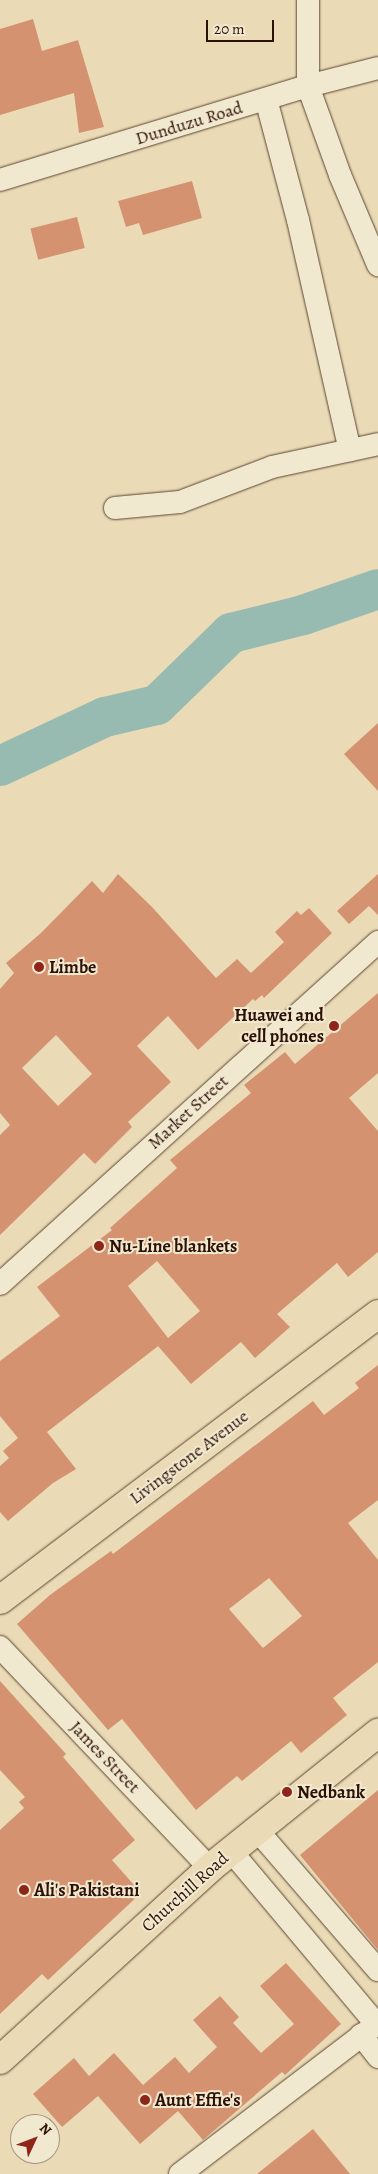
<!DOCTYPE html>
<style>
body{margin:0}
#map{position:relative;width:378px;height:2174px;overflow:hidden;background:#eadbb6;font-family:Alegreya,serif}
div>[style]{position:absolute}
.river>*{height:40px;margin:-20px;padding:0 20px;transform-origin:20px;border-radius:20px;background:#98bbb1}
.building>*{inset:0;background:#d49270;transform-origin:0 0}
.roads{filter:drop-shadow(0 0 1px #5d4431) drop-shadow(0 0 1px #5d4431)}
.minor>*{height:22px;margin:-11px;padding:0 11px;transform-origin:11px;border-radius:11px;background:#f1e8d0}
.highway>*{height:28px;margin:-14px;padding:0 14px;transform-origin:14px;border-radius:14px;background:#eadbb6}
.dots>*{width:14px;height:14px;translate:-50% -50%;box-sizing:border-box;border:2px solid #f1e8d0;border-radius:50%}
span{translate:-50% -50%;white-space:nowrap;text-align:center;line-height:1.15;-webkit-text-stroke:4px #f1e8d0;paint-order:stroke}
.street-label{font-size:18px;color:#2e1105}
.poi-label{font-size:18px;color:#2e1105;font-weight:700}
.left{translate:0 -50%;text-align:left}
.right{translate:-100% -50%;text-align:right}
.north{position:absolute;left:10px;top:2114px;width:50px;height:50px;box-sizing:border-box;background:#f1e8d0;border:1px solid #a3927f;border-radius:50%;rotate:47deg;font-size:14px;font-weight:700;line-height:20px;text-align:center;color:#2e1105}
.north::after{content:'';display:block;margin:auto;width:18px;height:22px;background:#8f2418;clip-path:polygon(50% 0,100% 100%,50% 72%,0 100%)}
.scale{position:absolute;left:206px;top:20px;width:68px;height:22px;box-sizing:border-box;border:2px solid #2e1105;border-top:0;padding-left:6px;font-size:15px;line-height:18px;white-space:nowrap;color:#2e1105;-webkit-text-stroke:4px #f1e8d0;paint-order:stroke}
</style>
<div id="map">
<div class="river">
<div style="left:0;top:766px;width:116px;rotate:-25deg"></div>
<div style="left:105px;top:717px;width:53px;rotate:-13deg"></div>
<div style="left:157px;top:705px;width:103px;rotate:-44.2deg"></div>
<div style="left:231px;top:633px;width:74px;rotate:-14deg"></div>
<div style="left:303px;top:615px;width:79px;rotate:-19.1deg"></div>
</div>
<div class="building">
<div style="clip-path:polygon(33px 19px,42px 51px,78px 40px,104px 127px,79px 133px,74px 93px,0 115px,0 29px)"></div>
<div style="clip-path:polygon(192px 181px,202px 218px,143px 235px,139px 223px,126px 227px,118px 201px)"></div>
<div style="left:77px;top:217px;width:32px;height:48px;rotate:76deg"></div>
<div style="clip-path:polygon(378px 723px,378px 791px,344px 754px)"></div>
<div style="clip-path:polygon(evenodd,118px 874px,152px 907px,216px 978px,237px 959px,251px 973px,284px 942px,275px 932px,297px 911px,301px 915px,309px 908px,332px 933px,264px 998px,262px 995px,255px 1001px,253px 999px,198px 1050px,168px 1016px,137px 1046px,171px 1082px,128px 1122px,132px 1127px,95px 1164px,84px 1153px,0 1235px,0 1135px,10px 1125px,0 1113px,0 989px,14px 973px,6px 963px,41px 933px,92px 881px,103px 893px,118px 874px,56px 1035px,92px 1074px,58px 1106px,22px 1068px,56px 1035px)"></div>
<div style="clip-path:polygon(378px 874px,378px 915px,369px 906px,349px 924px,337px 911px)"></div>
<div style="clip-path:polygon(evenodd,378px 993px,378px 1073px,349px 1098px,378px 1131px,378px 1252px,348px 1277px,337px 1263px,277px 1314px,290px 1327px,255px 1358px,241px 1342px,191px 1384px,158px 1346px,166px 1340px,47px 1432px,76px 1469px,53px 1483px,8px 1521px,0 1512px,0 1466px,9px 1458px,3px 1451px,18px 1438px,0 1416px,0 1361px,60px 1316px,37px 1287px,112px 1230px,110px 1228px,177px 1168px,170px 1160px,251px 1093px,244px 1085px,285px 1052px,295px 1064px,378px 993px,157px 1261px,200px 1311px,168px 1338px,128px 1286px,157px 1261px)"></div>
<div style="clip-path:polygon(evenodd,378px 1365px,378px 1500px,348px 1523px,378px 1560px,378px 1662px,333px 1698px,347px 1715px,301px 1753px,291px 1741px,242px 1781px,237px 1776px,196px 1810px,122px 1719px,108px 1730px,17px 1624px,50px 1595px,111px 1551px,113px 1554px,313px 1401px,324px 1415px,359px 1388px,355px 1383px,378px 1365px,269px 1578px,302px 1616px,263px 1648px,229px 1609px,269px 1578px)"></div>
<div style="clip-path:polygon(0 1681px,66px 1754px,63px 1757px,135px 1840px,112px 1860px,141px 1893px,48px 1980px,42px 1974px,0 2014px,0 1830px,24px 1808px,19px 1802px,25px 1797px,0 1770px)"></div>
<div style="clip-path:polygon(378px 1790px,378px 1950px,300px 1855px)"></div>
<div style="clip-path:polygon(286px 1963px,341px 2024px,285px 2075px,282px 2072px,203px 2140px,178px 2111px,140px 2144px,98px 2096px,62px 2127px,33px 2094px,74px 2058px,89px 2076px,114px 2053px,143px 2085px,175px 2057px,189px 2073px,217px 2047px,193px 2020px,220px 1996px,239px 2017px,233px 2023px,261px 2053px,294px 2024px,260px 1986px)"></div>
<div style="clip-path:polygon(313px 2129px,350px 2174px,257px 2174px)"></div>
</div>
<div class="roads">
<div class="minor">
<div style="left:308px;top:0;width:86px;rotate:90deg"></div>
<div style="left:308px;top:86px;width:95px;rotate:70.2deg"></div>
<div style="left:340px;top:175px;width:98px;rotate:67.1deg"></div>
<div style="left:266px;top:99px;width:125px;rotate:75.2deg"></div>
<div style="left:298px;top:220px;width:236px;rotate:77.3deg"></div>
<div style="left:0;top:180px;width:322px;rotate:-17deg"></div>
<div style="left:308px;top:86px;width:72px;rotate:-14.4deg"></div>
<div style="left:115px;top:508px;width:65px;rotate:-5.3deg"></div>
<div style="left:180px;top:502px;width:98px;rotate:-20.8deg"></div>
<div style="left:272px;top:467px;width:108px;rotate:-12.2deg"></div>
<div style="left:0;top:1284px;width:510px;rotate:-42.14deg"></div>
<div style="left:0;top:1647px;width:305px;rotate:46.5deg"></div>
<div style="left:257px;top:1830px;width:185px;rotate:49.2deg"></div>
<div style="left:231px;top:1851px;width:226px;rotate:50deg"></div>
<div style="left:361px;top:2035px;width:28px;rotate:52deg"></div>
<div style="left:180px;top:2174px;width:249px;rotate:-37.3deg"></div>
</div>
<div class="highway">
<div style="left:0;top:1600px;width:474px;rotate:-37.1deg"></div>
<div style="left:0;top:2060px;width:285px;rotate:-42.4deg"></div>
<div style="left:210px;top:1868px;width:216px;rotate:-38.8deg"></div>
</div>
</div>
<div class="dots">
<div style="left:39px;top:967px;background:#8f2418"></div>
<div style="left:334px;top:1026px;background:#8f2418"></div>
<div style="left:99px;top:1246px;background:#8f2418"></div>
<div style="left:287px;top:1792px;background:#8f2418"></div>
<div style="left:24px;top:1890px;background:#8f2418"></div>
<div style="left:145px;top:2100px;background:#8f2418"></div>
</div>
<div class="street-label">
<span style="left:189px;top:123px;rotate:-17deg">Dunduzu Road</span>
<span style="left:188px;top:1112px;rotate:-42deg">Market Street</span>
<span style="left:189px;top:1457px;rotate:-37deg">Livingstone Avenue</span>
<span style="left:105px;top:1757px;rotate:46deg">James Street</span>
<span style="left:185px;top:1892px;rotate:-42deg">Churchill Road</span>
</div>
<div class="poi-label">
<span class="left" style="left:49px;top:967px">Limbe</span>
<span class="right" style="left:324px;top:1026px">Huawei and<br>cell phones</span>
<span class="left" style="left:109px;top:1246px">Nu-Line blankets</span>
<span class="left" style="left:297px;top:1792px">Nedbank</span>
<span class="left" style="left:34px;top:1890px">Ali's Pakistani</span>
<span class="left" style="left:155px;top:2100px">Aunt Effie's</span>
</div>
<div class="north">N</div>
<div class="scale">20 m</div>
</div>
